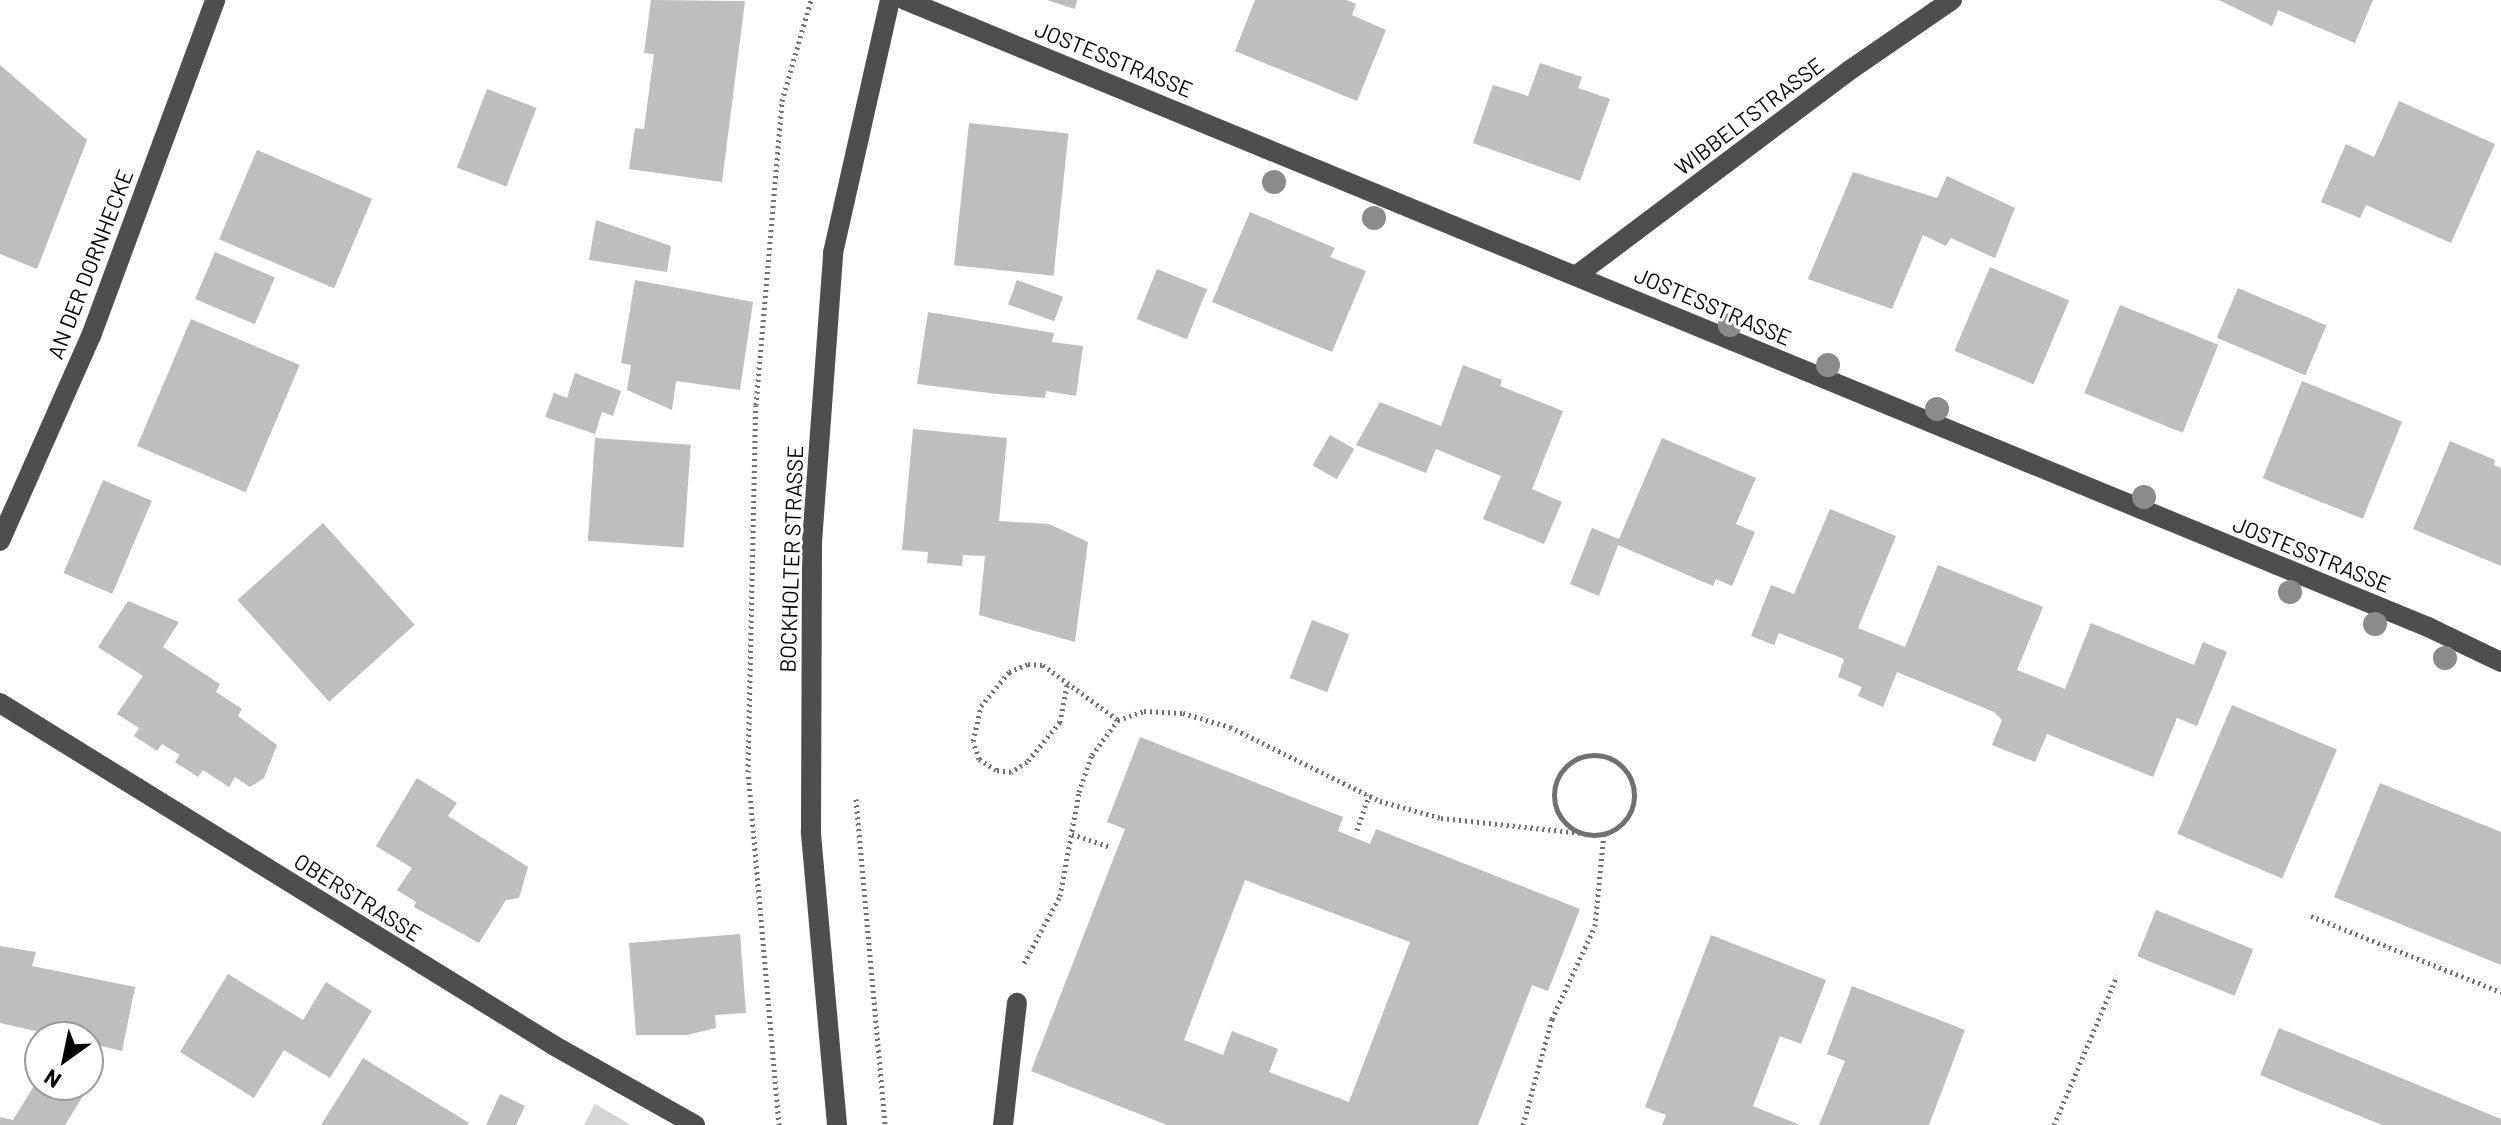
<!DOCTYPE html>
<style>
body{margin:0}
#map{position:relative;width:2501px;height:1125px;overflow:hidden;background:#fff;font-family:Barlow,sans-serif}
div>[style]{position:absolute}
.green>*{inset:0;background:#d5d5d5}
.building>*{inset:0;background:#bebebe;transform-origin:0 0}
.path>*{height:5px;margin-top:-2.5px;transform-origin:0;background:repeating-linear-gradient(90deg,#707070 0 2px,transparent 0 6px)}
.path>.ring{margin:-2.5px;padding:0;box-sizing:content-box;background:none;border:5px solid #707070;border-radius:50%}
.minor>*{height:20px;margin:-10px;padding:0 10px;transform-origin:10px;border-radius:10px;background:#4e4e4e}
.trees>*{width:24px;height:24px;margin:-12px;border-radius:50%;background:#8b8b8b}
span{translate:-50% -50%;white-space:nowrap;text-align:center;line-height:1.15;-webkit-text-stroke:6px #fff;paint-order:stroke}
.street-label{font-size:22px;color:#000}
.north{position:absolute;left:24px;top:1021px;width:80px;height:80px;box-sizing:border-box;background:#fff;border:2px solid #999;border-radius:50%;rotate:213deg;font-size:22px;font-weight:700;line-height:32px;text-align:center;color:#000}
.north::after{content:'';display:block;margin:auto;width:28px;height:36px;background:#000;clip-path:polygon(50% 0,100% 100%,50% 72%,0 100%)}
</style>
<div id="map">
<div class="green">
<div style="clip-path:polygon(595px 1104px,631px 1125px,584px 1125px)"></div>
</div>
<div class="building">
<div style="clip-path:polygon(651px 0,745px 1px,722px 182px,629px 169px,635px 128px,644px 129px,654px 54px,644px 53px)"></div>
<div style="clip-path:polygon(1047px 0,1077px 0,1075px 9px)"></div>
<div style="clip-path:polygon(1255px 0,1346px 0,1356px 4px,1352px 15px,1386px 30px,1357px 101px,1235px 51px)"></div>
<div style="clip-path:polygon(2219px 0,2373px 0,2355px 43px,2278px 10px,2272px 26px)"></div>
<div style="clip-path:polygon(1540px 63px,1582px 77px,1578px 88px,1610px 99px,1580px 181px,1473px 143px,1493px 85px,1528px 96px)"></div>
<div style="clip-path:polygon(0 65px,87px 140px,37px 269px,0 254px)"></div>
<div style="left:487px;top:89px;width:53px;height:84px;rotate:21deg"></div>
<div style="clip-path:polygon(2399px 101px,2495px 144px,2451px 243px,2366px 205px,2360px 218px,2321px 202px,2346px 144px,2374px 157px)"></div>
<div style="left:969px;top:123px;width:100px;height:143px;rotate:6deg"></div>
<div style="left:257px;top:150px;width:125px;height:97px;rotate:23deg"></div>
<div style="clip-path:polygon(1853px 172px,1937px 198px,1947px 176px,2015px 208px,1995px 258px,1951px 238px,1946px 246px,1923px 235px,1892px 309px,1808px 279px)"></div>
<div style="clip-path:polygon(1250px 212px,1335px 248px,1330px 257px,1366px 271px,1332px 352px,1212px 302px)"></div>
<div style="clip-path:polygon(596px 220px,671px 246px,667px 272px,589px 260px)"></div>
<div style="left:215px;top:252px;width:65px;height:51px;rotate:23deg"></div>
<div style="left:1990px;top:267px;width:86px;height:91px;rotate:23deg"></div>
<div style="left:1157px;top:269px;width:54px;height:54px;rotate:22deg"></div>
<div style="clip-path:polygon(635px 280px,753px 302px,740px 390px,676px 381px,672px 410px,627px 390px,631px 365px,621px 363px)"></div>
<div style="left:1017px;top:280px;width:49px;height:26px;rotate:20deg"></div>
<div style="left:2238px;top:288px;width:96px;height:54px;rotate:23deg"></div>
<div style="left:2120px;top:305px;width:106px;height:95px;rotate:22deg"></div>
<div style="clip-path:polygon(928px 312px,1054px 333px,1052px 342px,1083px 346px,1076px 396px,1046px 391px,1045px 398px,997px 394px,917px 384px)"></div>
<div style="left:191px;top:319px;width:118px;height:138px;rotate:23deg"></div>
<div style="clip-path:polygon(1463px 365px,1502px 380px,1500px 386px,1563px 411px,1532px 489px,1562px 502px,1544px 544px,1483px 519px,1501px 476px,1436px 449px,1426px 473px,1356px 445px,1380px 402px,1441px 426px)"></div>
<div style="clip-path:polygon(575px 373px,621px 391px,613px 416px,602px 412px,595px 434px,545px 417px,554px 393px,567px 398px)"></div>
<div style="left:2302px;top:381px;width:108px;height:105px;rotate:22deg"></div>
<div style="clip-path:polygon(913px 429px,1007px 438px,999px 521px,1049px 524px,1088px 542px,1075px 642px,979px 615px,985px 556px,963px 555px,962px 566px,927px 563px,928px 552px,902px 550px)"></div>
<div style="left:1330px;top:435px;width:28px;height:35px;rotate:30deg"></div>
<div style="left:595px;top:438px;width:96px;height:103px;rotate:4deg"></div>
<div style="clip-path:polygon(1662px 438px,1756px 478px,1736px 524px,1755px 532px,1732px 586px,1716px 579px,1713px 586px,1618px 545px,1599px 596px,1570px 584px,1592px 528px,1619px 539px)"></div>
<div style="clip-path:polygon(2450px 441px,2495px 460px,2494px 465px,2501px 468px,2501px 566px,2413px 529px)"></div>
<div style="left:103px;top:480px;width:53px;height:101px;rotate:23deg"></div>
<div style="clip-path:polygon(1830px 509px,1896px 536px,1858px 628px,1905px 647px,1938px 565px,2043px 607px,2017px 670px,2065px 689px,2091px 623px,2194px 665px,2203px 642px,2227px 652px,2197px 726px,2177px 718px,2153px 777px,2047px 734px,2035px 762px,1992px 745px,2002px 720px,1994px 712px,1897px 672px,1883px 707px,1858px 696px,1862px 687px,1838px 677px,1844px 659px,1779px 633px,1774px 645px,1751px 636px,1771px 585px,1794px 594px)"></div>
<div style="left:323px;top:523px;width:137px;height:115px;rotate:48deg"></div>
<div style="clip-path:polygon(128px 601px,179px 622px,163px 647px,220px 684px,216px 692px,242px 709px,238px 716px,277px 745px,264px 778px,250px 787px,235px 777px,229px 787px,203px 770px,198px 777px,175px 762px,180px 755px,162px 744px,157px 751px,134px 736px,139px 728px,117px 714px,143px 676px,98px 647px)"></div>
<div style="left:1312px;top:620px;width:40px;height:62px;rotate:21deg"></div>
<div style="left:2232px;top:705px;width:114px;height:140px;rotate:23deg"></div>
<div style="clip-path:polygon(evenodd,1140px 737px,1343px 817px,1338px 831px,1370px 844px,1376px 829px,1580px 909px,1548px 991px,1532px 985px,1478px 1125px,1167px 1125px,1031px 1071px,1125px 829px,1107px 822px,1140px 737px,1245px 880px,1410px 942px,1349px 1102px,1269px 1072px,1278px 1049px,1232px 1031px,1223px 1055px,1184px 1040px,1245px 880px)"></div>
<div style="clip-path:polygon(417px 778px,457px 803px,448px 816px,528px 867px,519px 898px,506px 900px,479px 943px,414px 907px,416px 902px,397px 890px,412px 868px,376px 846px)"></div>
<div style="clip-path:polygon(2380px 783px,2501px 832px,2501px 965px,2334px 897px)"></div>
<div style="left:2156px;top:910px;width:105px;height:50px;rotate:22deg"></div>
<div style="clip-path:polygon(740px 934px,746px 1013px,715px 1015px,716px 1028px,687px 1035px,636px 1035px,629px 943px)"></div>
<div style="clip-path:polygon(1711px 935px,1826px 980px,1801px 1044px,1780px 1036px,1753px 1106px,1800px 1125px,1662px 1125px,1666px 1115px,1645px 1107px)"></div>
<div style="clip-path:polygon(0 946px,36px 952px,32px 966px,135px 987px,122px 1051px,88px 1043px,88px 1037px,62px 1037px,0 1023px)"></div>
<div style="clip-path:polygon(228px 974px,303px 1020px,326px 982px,372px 1011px,330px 1078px,284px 1050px,254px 1098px,180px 1052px)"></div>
<div style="clip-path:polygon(1852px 986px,1965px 1030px,1929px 1125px,1819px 1125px,1845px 1061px,1827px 1054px)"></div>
<div style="clip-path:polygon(2279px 1028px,2501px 1119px,2501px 1125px,2382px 1125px,2260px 1075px)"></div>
<div style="clip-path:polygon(363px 1058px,469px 1123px,467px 1125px,321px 1125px)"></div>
<div style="clip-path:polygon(40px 1076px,40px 1085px,90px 1085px,65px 1125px,0 1125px,0 1117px,13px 1120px)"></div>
<div style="clip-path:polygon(500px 1094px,525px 1106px,516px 1125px,486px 1125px)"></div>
</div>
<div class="path">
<div style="left:1067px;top:685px;width:38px;rotate:101deg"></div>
<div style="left:1060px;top:722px;width:52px;rotate:129.5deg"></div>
<div style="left:1027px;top:762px;width:19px;rotate:148deg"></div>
<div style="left:1011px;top:772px;width:15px;rotate:-172deg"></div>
<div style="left:996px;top:770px;width:20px;rotate:-147deg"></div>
<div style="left:979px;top:759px;width:19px;rotate:-108deg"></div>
<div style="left:973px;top:741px;width:36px;rotate:-77deg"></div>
<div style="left:981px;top:706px;width:44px;rotate:-50.5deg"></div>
<div style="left:1009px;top:672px;width:21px;rotate:-23deg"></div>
<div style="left:1028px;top:664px;width:15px;rotate:4deg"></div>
<div style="left:1043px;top:665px;width:93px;rotate:36.3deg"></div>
<div class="ring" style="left:1554px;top:755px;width:75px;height:75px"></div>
<div style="left:856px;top:799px;width:327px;rotate:84.9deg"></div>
<div style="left:1357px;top:830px;width:37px;rotate:-71deg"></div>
<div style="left:1072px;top:834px;width:40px;rotate:18.9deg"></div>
<div style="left:2311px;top:916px;width:205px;rotate:21.8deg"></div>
<div style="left:1024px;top:963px;width:76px;rotate:-61.8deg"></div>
<div style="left:1060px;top:896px;width:106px;rotate:-79.6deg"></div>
<div style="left:1079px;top:792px;width:39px;rotate:-71deg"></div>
<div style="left:1092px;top:755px;width:44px;rotate:-53.4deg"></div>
<div style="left:1118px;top:720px;width:28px;rotate:-19deg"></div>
<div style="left:1144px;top:711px;width:39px;rotate:3deg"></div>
<div style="left:1183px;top:713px;width:49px;rotate:16.6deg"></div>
<div style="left:1230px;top:727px;width:167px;rotate:26.3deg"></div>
<div style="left:1380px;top:801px;width:63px;rotate:15.6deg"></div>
<div style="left:1441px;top:818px;width:142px;rotate:6.1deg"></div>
<div style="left:779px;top:1125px;width:354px;rotate:-95deg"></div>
<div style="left:748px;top:772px;width:367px;rotate:-88.8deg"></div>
<div style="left:756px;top:405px;width:305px;rotate:-85.1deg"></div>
<div style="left:782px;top:101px;width:105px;rotate:-74deg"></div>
<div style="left:1523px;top:1125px;width:110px;rotate:-74.7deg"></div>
<div style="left:1552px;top:1019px;width:102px;rotate:-65.2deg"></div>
<div style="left:1595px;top:926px;width:93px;rotate:-84.5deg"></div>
<div style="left:2054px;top:1125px;width:162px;rotate:-67.1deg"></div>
</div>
<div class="minor">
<div style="left:905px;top:0;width:1647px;rotate:22.38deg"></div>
<div style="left:2428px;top:627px;width:81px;rotate:25.6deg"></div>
<div style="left:1577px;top:275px;width:341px;rotate:-36.9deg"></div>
<div style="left:1850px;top:70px;width:124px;rotate:-34.5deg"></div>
<div style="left:0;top:541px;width:224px;rotate:-66.1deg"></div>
<div style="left:91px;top:336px;width:358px;rotate:-69.7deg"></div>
<div style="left:0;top:703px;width:650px;rotate:31.73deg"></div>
<div style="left:553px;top:1045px;width:163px;rotate:29.4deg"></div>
<div style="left:837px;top:1125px;width:295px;rotate:-95.1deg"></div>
<div style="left:811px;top:831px;width:289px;rotate:-89.8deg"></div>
<div style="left:812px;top:542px;width:290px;rotate:-85.8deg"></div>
<div style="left:833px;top:253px;width:259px;rotate:-77.3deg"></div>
<div style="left:1003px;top:1125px;width:123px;rotate:-83.5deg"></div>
</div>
<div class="trees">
<div style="left:1274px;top:182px"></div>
<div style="left:1374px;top:218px"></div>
<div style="left:1730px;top:325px"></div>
<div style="left:1828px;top:365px"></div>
<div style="left:1937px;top:409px"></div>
<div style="left:2144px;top:497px"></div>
<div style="left:2290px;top:592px"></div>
<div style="left:2375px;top:624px"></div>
<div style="left:2445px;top:658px"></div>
</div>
<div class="street-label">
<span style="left:1114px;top:59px;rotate:22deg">JOSTESSTRASSE</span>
<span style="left:1749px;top:116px;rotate:-37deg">WIBBELTSTRASSE</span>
<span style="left:90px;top:264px;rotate:-69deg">AN DER DORNHECKE</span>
<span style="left:1713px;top:306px;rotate:23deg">JOSTESSTRASSE</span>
<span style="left:2312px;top:554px;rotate:22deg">JOSTESSTRASSE</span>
<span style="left:791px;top:559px;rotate:-88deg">BOCKHOLTER STRASSE</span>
<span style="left:358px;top:897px;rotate:32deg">OBERSTRASSE</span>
</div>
<div class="north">N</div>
</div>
